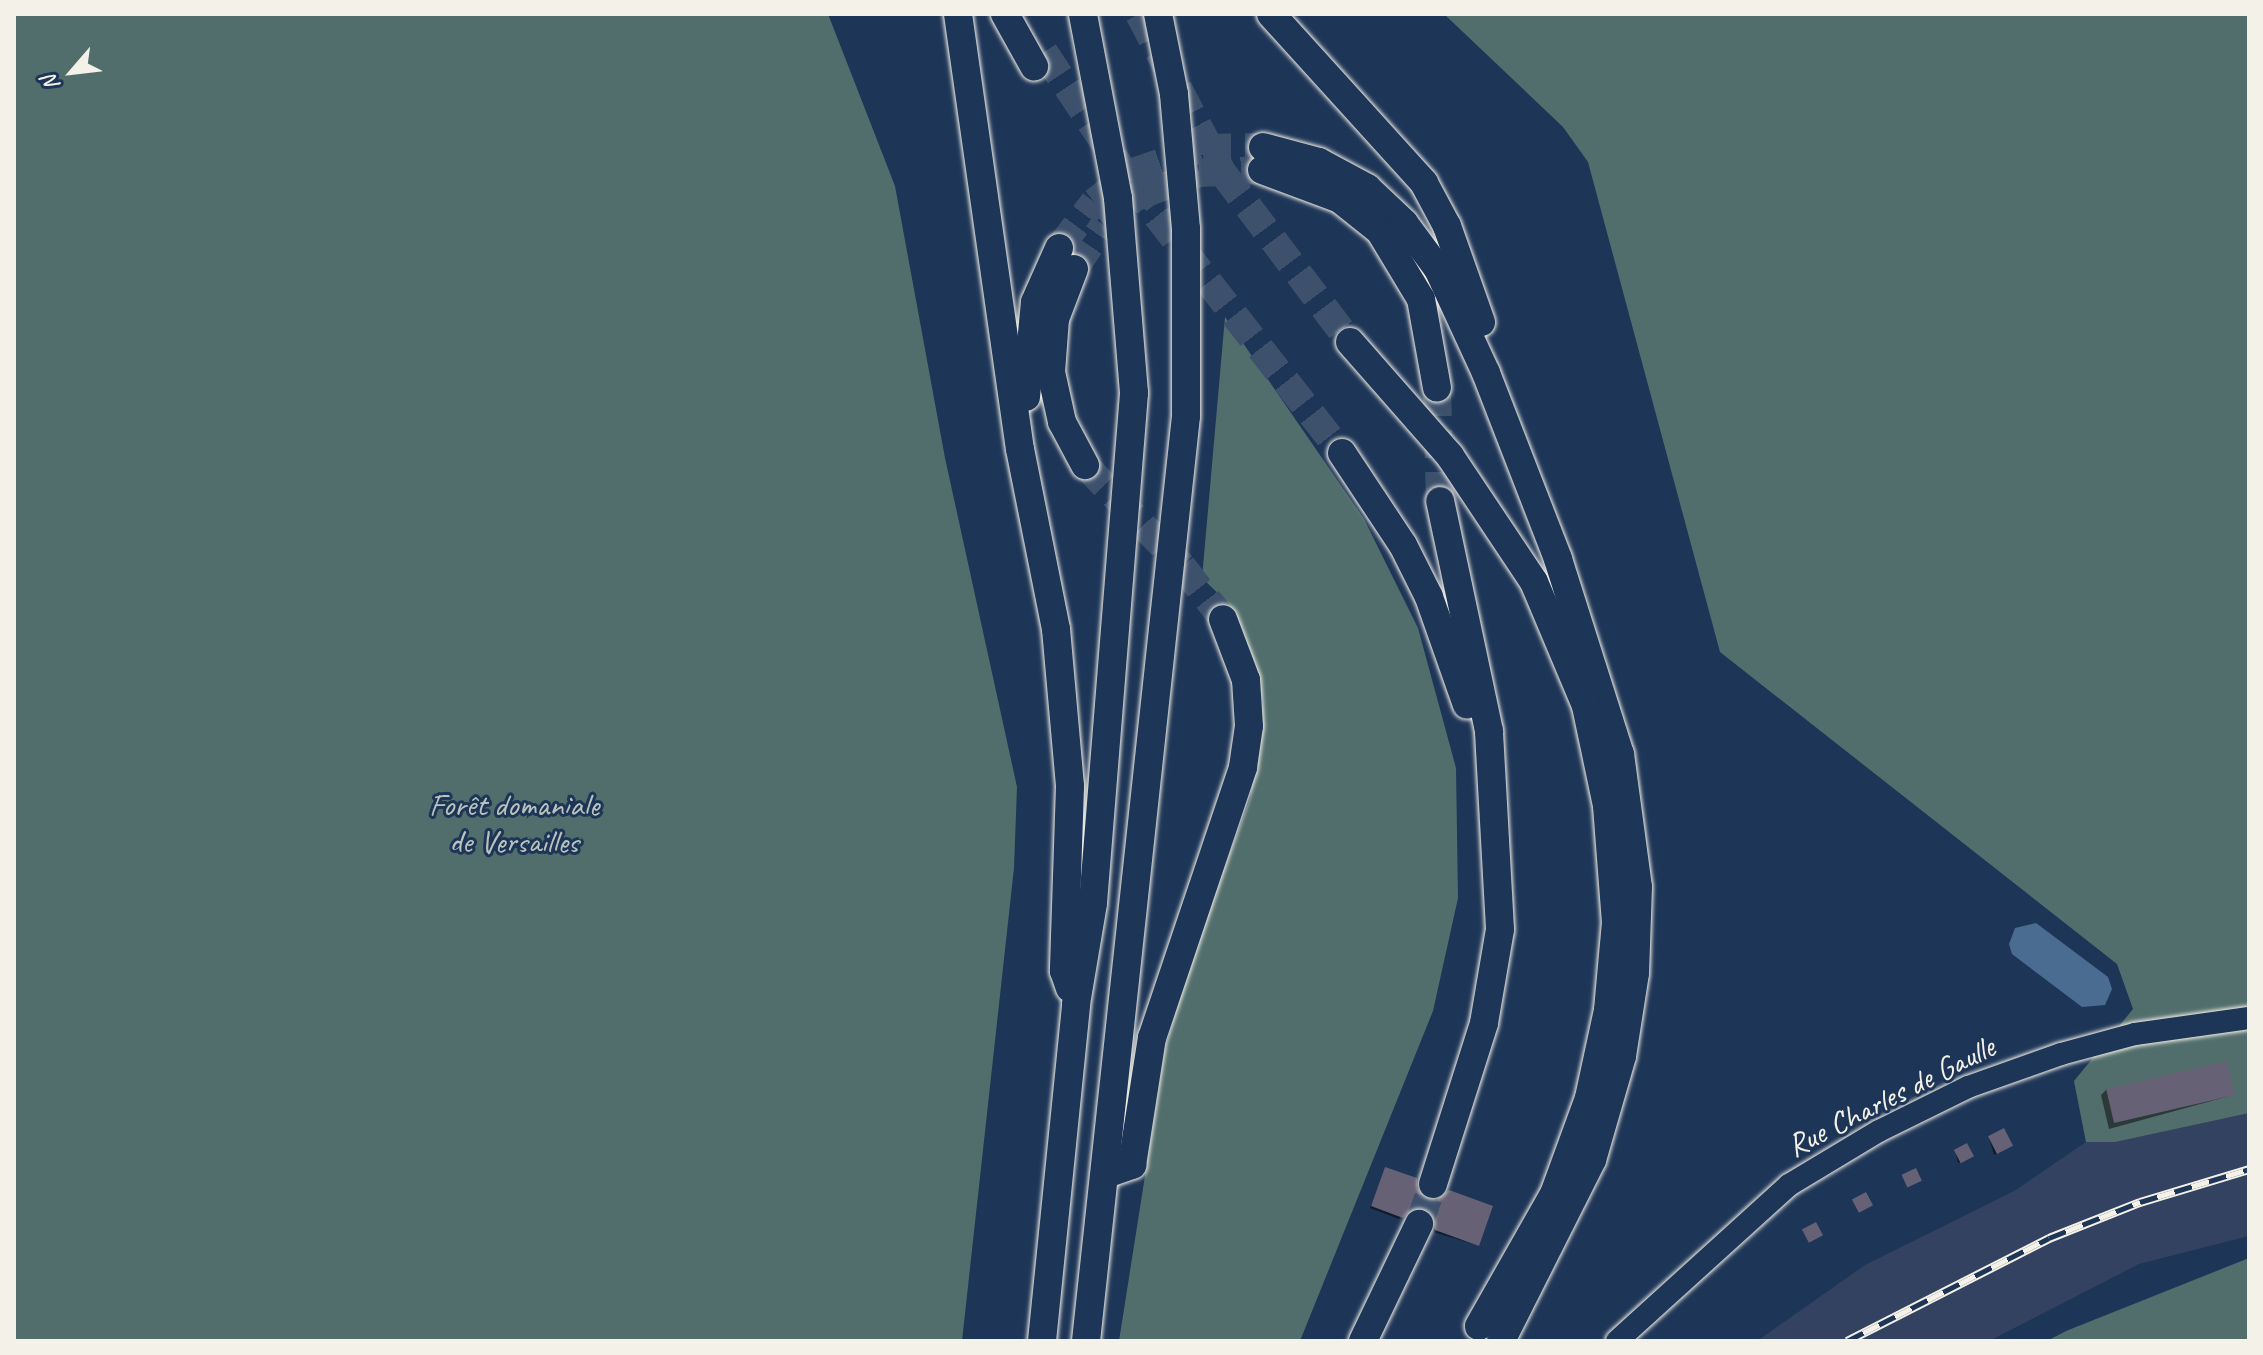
<!DOCTYPE html>
<meta charset="utf-8">
<style>
body{margin:0}
#map{position:relative;width:2263px;height:1355px;overflow:hidden;background:#1d3557;font-family:Caveat,sans-serif}
div>[style]{position:absolute}
.built>*{inset:0;background:#334260}
.green>*{inset:0;background:#516e6c}
.water>*{inset:0;background:#4a6c91}
.shadow>*{inset:0;background:#0007}
.building>*{inset:0;background:#666175;transform-origin:0 0}
.highway-tunnel>*{height:28px;margin-top:-14px;transform-origin:0;background:repeating-linear-gradient(90deg,#3d516d 0 28px,transparent 0 42px)}
.roads{filter:drop-shadow(0 0 2px #f4f1e8) drop-shadow(0 0 2px #f4f1e8)}
.secondary>*{height:22px;margin:-11px;padding:0 11px;transform-origin:11px;border-radius:11px;background:#1d3557}
.highway>*{height:28px;margin:-14px;padding:0 14px;transform-origin:14px;border-radius:14px;background:#1d3557}
.rail>*{height:9px;margin-top:-4.5px;transform-origin:0;background:repeating-linear-gradient(90deg,#1d3557 0 18px,#f4f1e8 0 36px);box-sizing:border-box;border-block:2px solid #f4f1e8}
span{translate:-50% -50%;white-space:nowrap;text-align:center;line-height:1.15;-webkit-text-stroke:6px #1d3557;paint-order:stroke}
.park-label{font-size:32px;color:#bbc3bd}
.street-label{font-size:32px;color:#f4f1e8}
.frame{position:absolute;inset:0;border:16px solid #f4f1e8;pointer-events:none}
.north{position:absolute;left:32px;top:32px;width:80px;height:80px;-webkit-text-stroke:6px #1d3557;paint-order:stroke;rotate:242deg;font-size:22px;font-weight:700;line-height:32px;text-align:center;color:#f4f1e8}
.north::after{content:'';display:block;margin:auto;width:28px;height:36px;background:#f4f1e8;clip-path:polygon(50% 0,100% 100%,50% 72%,0 100%)}
</style>
<div id="map">
<div class="built">
<div style="clip-path:polygon(2249px 1045px,2249px 1236px,2139px 1264px,1989px 1341px,1757px 1341px,1865px 1265px,2014px 1191px,2086px 1142px,2074px 1081px,2196px 1051px)"></div>
</div>
<div class="green">
<div style="clip-path:polygon(14px 14px,828px 14px,895px 186px,945px 458px,1017px 787px,1014px 868px,962px 1341px,14px 1341px)"></div>
<div style="clip-path:polygon(1444px 14px,2249px 14px,2249px 1113px,2115px 1142px,2086px 1142px,2074px 1081px,2133px 1009px,2117px 964px,1720px 652px,1588px 162px,1563px 127px)"></div>
<div style="clip-path:polygon(1225px 317px,1364px 519px,1418px 628px,1456px 768px,1458px 898px,1433px 1011px,1300px 1341px,1119px 1341px,1165px 1049px,1194px 950px,1250px 799px,1258px 751px,1263px 702px,1256px 665px,1226px 601px,1202px 578px)"></div>
<div style="clip-path:polygon(2249px 1258px,2249px 1341px,2047px 1341px,2066px 1331px)"></div>
</div>
<div class="water">
<div style="clip-path:polygon(2036px 923px,2108px 977px,2112px 989px,2105px 1005px,2082px 1007px,2012px 954px,2009px 944px,2015px 928px)"></div>
</div>
<div class="shadow">
<div style="clip-path:polygon(2107px 1089px,2233px 1095px,2109px 1129px,2101px 1095px)"></div>
<div style="clip-path:polygon(1989px 1138px,2008px 1148px,1994px 1155px)"></div>
<div style="clip-path:polygon(1955px 1151px,1969px 1157px,1958px 1163px)"></div>
<div style="clip-path:polygon(1385px 1169px,1415px 1189px,1477px 1245px,1433px 1232px,1432px 1218px,1423px 1210px,1406px 1211px,1399px 1219px,1370px 1208px)"></div>
</div>
<div class="building">
<div style="left:2227px;top:1061px;width:35px;height:124px;rotate:77deg"></div>
<div style="left:2004px;top:1128px;width:20px;height:18px;rotate:63deg"></div>
<div style="left:1967px;top:1143px;width:15px;height:15px;rotate:62deg"></div>
<div style="clip-path:polygon(1385px 1167px,1417px 1178px,1417px 1188px,1427px 1200px,1437px 1200px,1449px 1190px,1493px 1206px,1479px 1246px,1435px 1230px,1433px 1215px,1426px 1208px,1410px 1210px,1403px 1218px,1371px 1206px)"></div>
<div style="left:1916px;top:1168px;width:14px;height:16px;rotate:65deg"></div>
<div style="left:1866px;top:1192px;width:15px;height:16px;rotate:62deg"></div>
<div style="left:1816px;top:1222px;width:15px;height:16px;rotate:62deg"></div>
</div>
<div class="highway-tunnel">
<div style="left:1139px;top:14px;width:180px;rotate:62.2deg"></div>
<div style="left:1223px;top:173px;width:211px;rotate:53.1deg"></div>
<div style="left:1044px;top:52px;width:157px;rotate:56.4deg"></div>
<div style="left:1131px;top:183px;width:343px;rotate:52deg"></div>
<div style="left:1059px;top:248px;width:58px;rotate:-52.7deg"></div>
<div style="left:1094px;top:202px;width:49px;rotate:-37.6deg"></div>
<div style="left:1133px;top:172px;width:74px;rotate:-18.9deg"></div>
<div style="left:1203px;top:148px;width:60px;rotate:-1deg"></div>
<div style="left:1074px;top:269px;width:53px;rotate:-55.7deg"></div>
<div style="left:1104px;top:225px;width:54px;rotate:-36.7deg"></div>
<div style="left:1147px;top:193px;width:56px;rotate:-21deg"></div>
<div style="left:1199px;top:173px;width:63px;rotate:-2.7deg"></div>
<div style="left:1437px;top:388px;width:113px;rotate:88.5deg"></div>
<div style="left:1085px;top:465px;width:140px;rotate:46.2deg"></div>
<div style="left:1182px;top:566px;width:67px;rotate:52.3deg"></div>
<div style="left:1419px;top:1224px;width:42px;rotate:-70.7deg"></div>
</div>
<div class="roads">
<div class="secondary">
<div style="left:1617px;top:1341px;width:232px;rotate:-42.2deg"></div>
<div style="left:1789px;top:1185px;width:105px;rotate:-31deg"></div>
<div style="left:1879px;top:1131px;width:99px;rotate:-26.3deg"></div>
<div style="left:1968px;top:1087px;width:99px;rotate:-19.5deg"></div>
<div style="left:2061px;top:1054px;width:77px;rotate:-15.1deg"></div>
<div style="left:2135px;top:1034px;width:115px;rotate:-8deg"></div>
</div>
<div class="highway">
<div style="left:958px;top:14px;width:439px;rotate:81.9deg"></div>
<div style="left:1020px;top:449px;width:184px;rotate:78.7deg"></div>
<div style="left:1056px;top:629px;width:158px;rotate:84.9deg"></div>
<div style="left:1070px;top:786px;width:185px;rotate:91.9deg"></div>
<div style="left:1064px;top:971px;width:18px;rotate:71deg"></div>
<div style="left:1005px;top:14px;width:60px;rotate:60.9deg"></div>
<div style="left:1271px;top:14px;width:228px;rotate:47.8deg"></div>
<div style="left:1424px;top:183px;width:49px;rotate:61.9deg"></div>
<div style="left:1447px;top:226px;width:102px;rotate:70.5deg"></div>
<div style="left:1263px;top:147px;width:58px;rotate:15deg"></div>
<div style="left:1319px;top:162px;width:55px;rotate:28.4deg"></div>
<div style="left:1367px;top:188px;width:51px;rotate:43.4deg"></div>
<div style="left:1404px;top:223px;width:57px;rotate:53.5deg"></div>
<div style="left:1438px;top:269px;width:115px;rotate:65.2deg"></div>
<div style="left:1486px;top:373px;width:199px;rotate:68.8deg"></div>
<div style="left:1558px;top:559px;width:205px;rotate:72.4deg"></div>
<div style="left:1620px;top:754px;width:134px;rotate:82.3deg"></div>
<div style="left:1638px;top:887px;width:86px;rotate:92deg"></div>
<div style="left:1635px;top:973px;width:84px;rotate:98.9deg"></div>
<div style="left:1622px;top:1056px;width:108px;rotate:106.1deg"></div>
<div style="left:1592px;top:1160px;width:203px;rotate:116.7deg"></div>
<div style="left:1262px;top:170px;width:83px;rotate:20.4deg"></div>
<div style="left:1340px;top:199px;width:51px;rotate:38.7deg"></div>
<div style="left:1380px;top:231px;width:79px;rotate:58.9deg"></div>
<div style="left:1421px;top:299px;width:90px;rotate:79.8deg"></div>
<div style="left:1074px;top:269px;width:53px;rotate:110.8deg"></div>
<div style="left:1055px;top:319px;width:53px;rotate:94.3deg"></div>
<div style="left:1051px;top:372px;width:51px;rotate:77.6deg"></div>
<div style="left:1062px;top:422px;width:49px;rotate:61.9deg"></div>
<div style="left:1350px;top:342px;width:152px;rotate:48.7deg"></div>
<div style="left:1450px;top:456px;width:151px;rotate:56.3deg"></div>
<div style="left:1534px;top:582px;width:134px;rotate:67.2deg"></div>
<div style="left:1586px;top:706px;width:102px;rotate:78.1deg"></div>
<div style="left:1607px;top:806px;width:116px;rotate:85.6deg"></div>
<div style="left:1616px;top:922px;width:88px;rotate:95.2deg"></div>
<div style="left:1608px;top:1010px;width:90px;rotate:102.2deg"></div>
<div style="left:1589px;top:1098px;width:102px;rotate:110deg"></div>
<div style="left:1554px;top:1194px;width:152px;rotate:119.6deg"></div>
<div style="left:1026px;top:397px;width:95px;rotate:-84.6deg"></div>
<div style="left:1035px;top:302px;width:59px;rotate:-66deg"></div>
<div style="left:1342px;top:453px;width:110px;rotate:56.5deg"></div>
<div style="left:1403px;top:545px;width:58px;rotate:63.4deg"></div>
<div style="left:1429px;top:597px;width:114px;rotate:70.6deg"></div>
<div style="left:1106px;top:1174px;width:28px;rotate:-19deg"></div>
<div style="left:1132px;top:1165px;width:129px;rotate:-81.1deg"></div>
<div style="left:1152px;top:1038px;width:286px;rotate:-71.4deg"></div>
<div style="left:1243px;top:767px;width:41px;rotate:-81.7deg"></div>
<div style="left:1249px;top:726px;width:46px;rotate:-93.7deg"></div>
<div style="left:1246px;top:680px;width:65px;rotate:-110.7deg"></div>
<div style="left:1433px;top:1184px;width:169px;rotate:-72.4deg"></div>
<div style="left:1484px;top:1023px;width:95px;rotate:-80.3deg"></div>
<div style="left:1500px;top:929px;width:198px;rotate:-93.2deg"></div>
<div style="left:1489px;top:731px;width:235px;rotate:-102deg"></div>
<div style="left:1042px;top:1341px;width:339px;rotate:-84.2deg"></div>
<div style="left:1076px;top:1004px;width:102px;rotate:-80.4deg"></div>
<div style="left:1093px;top:903px;width:512px;rotate:-85.4deg"></div>
<div style="left:1134px;top:393px;width:196px;rotate:-94.7deg"></div>
<div style="left:1118px;top:198px;width:187px;rotate:-100.8deg"></div>
<div style="left:1086px;top:1341px;width:930px;rotate:-83.83deg"></div>
<div style="left:1186px;top:416px;width:187px;rotate:-90deg"></div>
<div style="left:1186px;top:229px;width:136px;rotate:-95.1deg"></div>
<div style="left:1174px;top:94px;width:82px;rotate:-101.3deg"></div>
<div style="left:1363px;top:1341px;width:130px;rotate:-64.4deg"></div>
</div>
</div>
<div class="rail">
<div style="left:1847px;top:1341px;width:227px;rotate:-27deg"></div>
<div style="left:2049px;top:1238px;width:98px;rotate:-21.6deg"></div>
<div style="left:2140px;top:1202px;width:114px;rotate:-16.8deg"></div>
</div>
<div class="park-label">
<span style="left:514px;top:824px">Forêt domaniale<br>de Versailles</span>
</div>
<div class="street-label">
<span style="left:1891px;top:1097px;rotate:-27deg">Rue Charles de Gaulle</span>
</div>
<div class="frame"></div>
<div class="north">N</div>
</div>
